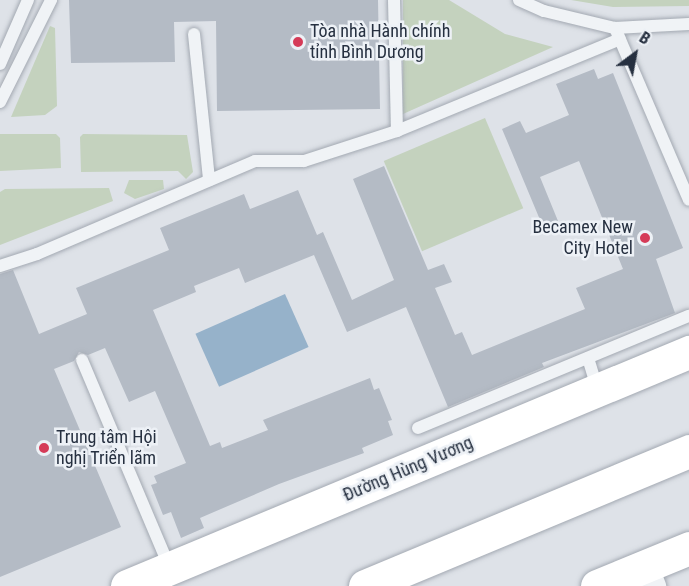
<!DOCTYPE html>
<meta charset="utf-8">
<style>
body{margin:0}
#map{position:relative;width:689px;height:586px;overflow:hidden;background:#dee2e8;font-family:"Roboto Condensed",sans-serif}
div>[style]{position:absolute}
.green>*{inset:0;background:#c4d2be;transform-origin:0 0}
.water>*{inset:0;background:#96b2ca;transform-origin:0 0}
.building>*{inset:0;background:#b4bbc5}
.roads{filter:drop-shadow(0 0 2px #a3a9b2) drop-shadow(0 0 2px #a3a9b2)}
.lane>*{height:12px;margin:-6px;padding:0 6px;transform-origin:6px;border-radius:6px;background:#f0f3f6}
.street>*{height:24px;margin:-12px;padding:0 12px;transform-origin:12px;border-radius:12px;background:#f0f3f6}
.secondary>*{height:33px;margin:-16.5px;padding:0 16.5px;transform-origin:16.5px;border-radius:16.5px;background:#fff}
.dots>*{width:16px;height:16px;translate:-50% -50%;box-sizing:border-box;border:3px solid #edf1f6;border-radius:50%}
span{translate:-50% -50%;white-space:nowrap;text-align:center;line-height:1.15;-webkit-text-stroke:5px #edf1f6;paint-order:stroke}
.poi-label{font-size:18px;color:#263040}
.left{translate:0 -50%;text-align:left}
.right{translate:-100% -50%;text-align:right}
.street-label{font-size:18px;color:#263040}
.north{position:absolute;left:605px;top:24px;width:60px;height:60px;-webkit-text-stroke:4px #edf1f6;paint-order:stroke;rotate:32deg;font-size:16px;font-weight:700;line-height:24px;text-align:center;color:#263040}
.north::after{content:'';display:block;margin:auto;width:21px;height:27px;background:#263040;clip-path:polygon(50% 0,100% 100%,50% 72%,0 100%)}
</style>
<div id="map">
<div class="green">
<div style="clip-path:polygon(403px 0,449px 0,505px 34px,553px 47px,403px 114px)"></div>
<div style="clip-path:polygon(571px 0,689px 0,689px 6px,613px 7px)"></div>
<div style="clip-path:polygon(50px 26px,55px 28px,57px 106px,45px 115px,11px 117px)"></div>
<div style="left:485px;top:118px;width:98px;height:110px;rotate:67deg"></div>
<div style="clip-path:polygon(0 134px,56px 134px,60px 138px,61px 168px,0 171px)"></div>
<div style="clip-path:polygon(83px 134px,187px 135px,193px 172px,186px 179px,178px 171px,81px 172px,80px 137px)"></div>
<div style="clip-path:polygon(129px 180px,163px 180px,164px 189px,135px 199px,124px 193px)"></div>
<div style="clip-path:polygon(109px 188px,113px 201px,0 245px,0 192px,5px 189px)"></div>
</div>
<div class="water">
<div style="left:285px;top:294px;width:58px;height:98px;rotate:66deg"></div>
</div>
<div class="building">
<div style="clip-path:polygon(69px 0,378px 0,380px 109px,217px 111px,216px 21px,174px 22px,175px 62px,71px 63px)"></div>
<div style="clip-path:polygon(594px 69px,598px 79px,613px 73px,683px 248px,656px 259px,675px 313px,542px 363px,544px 367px,448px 407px,406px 307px,347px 332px,314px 255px,245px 283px,239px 268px,194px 286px,196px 292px,153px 310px,210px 446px,220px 442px,222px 448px,268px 430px,263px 420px,370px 378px,374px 390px,379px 388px,392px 420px,388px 421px,393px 435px,362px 448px,364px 453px,279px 484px,200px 518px,204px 528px,181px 538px,171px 512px,163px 515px,151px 485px,157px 483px,154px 476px,186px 463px,155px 391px,129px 402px,105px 348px,88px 355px,79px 352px,74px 361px,54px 369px,121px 527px,0 577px,0 274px,13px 270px,39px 334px,87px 314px,76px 288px,169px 250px,160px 228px,244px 194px,250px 209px,298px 190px,317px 235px,323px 232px,352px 300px,394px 280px,353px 179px,384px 166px,428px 270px,444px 264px,452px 282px,435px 288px,455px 335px,462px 332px,472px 355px,585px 309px,576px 288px,623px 269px,579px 161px,540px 177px,558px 221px,543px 227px,502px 129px,520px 121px,526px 133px,569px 115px,556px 84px)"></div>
</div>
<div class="roads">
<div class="lane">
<div style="left:394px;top:0;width:131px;rotate:88.7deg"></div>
<div style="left:519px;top:0;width:27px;rotate:24deg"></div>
<div style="left:544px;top:11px;width:73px;rotate:13.5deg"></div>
<div style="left:615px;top:28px;width:74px;rotate:-3.1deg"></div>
<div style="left:615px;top:28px;width:187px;rotate:66.7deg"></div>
<div style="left:194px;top:34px;width:147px;rotate:84.1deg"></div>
<div style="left:0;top:64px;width:70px;rotate:-66.4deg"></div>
<div style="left:0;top:102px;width:114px;rotate:-63.4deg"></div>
<div style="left:0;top:266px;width:39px;rotate:-18deg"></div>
<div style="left:37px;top:254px;width:237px;rotate:-23.1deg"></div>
<div style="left:255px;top:161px;width:49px"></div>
<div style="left:304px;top:161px;width:98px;rotate:-17.9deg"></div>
<div style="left:397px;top:131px;width:241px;rotate:-22.4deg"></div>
<div style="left:588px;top:358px;width:31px;rotate:73deg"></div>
<div style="left:82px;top:360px;width:224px;rotate:67.1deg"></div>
<div style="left:418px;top:428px;width:293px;rotate:-22.5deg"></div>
</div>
<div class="street">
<div style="left:646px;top:566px;width:22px;rotate:68deg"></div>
</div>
<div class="secondary">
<div style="left:127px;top:586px;width:609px;rotate:-22.61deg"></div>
<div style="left:365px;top:586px;width:351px;rotate:-22.6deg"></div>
<div style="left:597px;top:586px;width:100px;rotate:-22.4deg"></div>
</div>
</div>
<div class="dots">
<div style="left:298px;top:42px;background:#d53b58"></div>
<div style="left:645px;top:238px;background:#d53b58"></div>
<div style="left:44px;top:448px;background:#d53b58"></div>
</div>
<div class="poi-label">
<span class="left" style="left:310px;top:42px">Tòa nhà Hành chính<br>tỉnh Bình Dương</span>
<span class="right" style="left:633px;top:238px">Becamex New<br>City Hotel</span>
<span class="left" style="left:56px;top:448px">Trung tâm Hội<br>nghị Triển lãm</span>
</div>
<div class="street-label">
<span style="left:408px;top:469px;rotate:-23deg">Đường Hùng Vương</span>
</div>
<div class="north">B</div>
</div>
